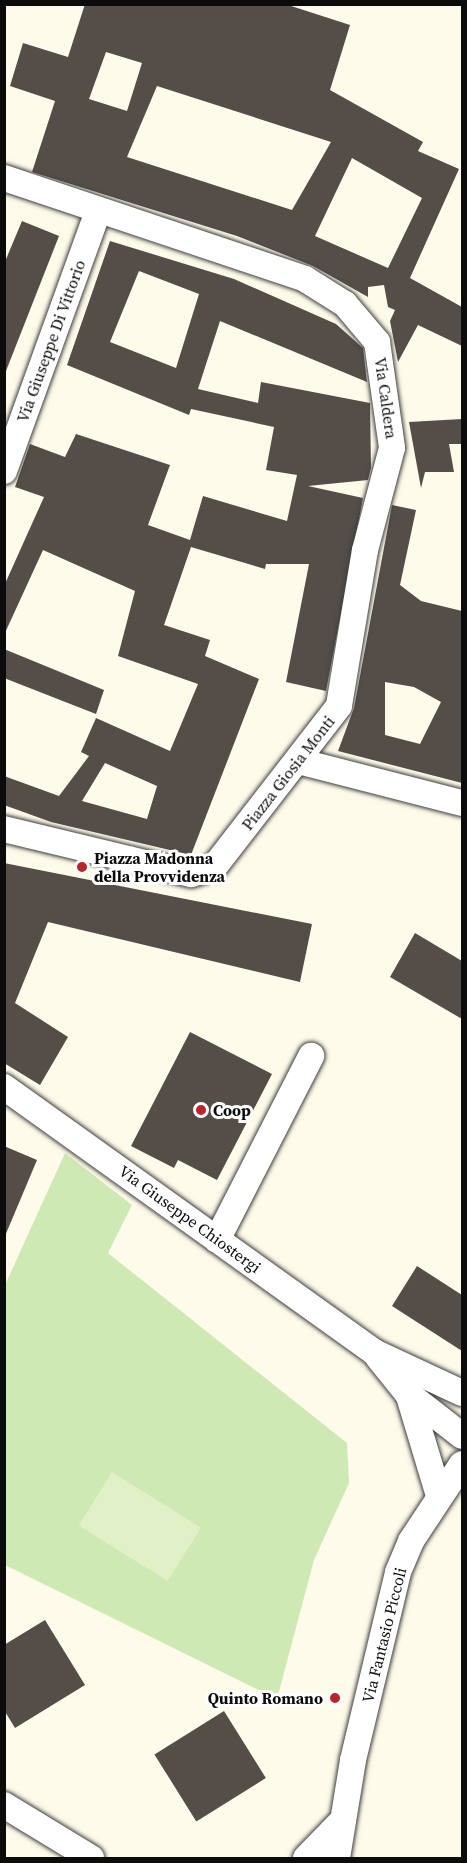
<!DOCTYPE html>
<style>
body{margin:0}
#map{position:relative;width:467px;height:1863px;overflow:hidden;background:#fffbea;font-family:"Source Serif 4",serif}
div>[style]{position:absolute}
.green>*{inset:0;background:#cfe9b4}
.pitch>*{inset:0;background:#e1f0c6;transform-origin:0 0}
.building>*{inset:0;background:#544d48;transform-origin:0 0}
.roads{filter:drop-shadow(0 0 2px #3e3e3e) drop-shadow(0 0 2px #3e3e3e)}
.minor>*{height:26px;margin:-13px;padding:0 13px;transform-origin:13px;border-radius:13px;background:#fff}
.dots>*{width:16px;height:16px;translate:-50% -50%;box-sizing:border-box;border:3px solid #fff;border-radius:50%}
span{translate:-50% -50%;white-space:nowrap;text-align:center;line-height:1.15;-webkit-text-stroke:6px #fff;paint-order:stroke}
.street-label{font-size:16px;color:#0b0b0b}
.poi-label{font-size:16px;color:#0b0b0b;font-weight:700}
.left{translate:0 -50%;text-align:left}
.right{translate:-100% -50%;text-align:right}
.frame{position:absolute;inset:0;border:6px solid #0b0b0b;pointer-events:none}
</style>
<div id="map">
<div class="green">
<div style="clip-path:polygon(65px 1153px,132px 1205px,108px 1253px,347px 1443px,349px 1483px,314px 1560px,277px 1699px,5px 1565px,5px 1285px)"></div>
</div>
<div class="pitch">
<div style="left:112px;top:1472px;width:105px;height:63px;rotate:32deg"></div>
</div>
<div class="building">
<div style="clip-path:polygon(evenodd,85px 4px,285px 4px,350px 25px,330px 90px,423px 142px,418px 151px,459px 169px,410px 278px,462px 307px,462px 346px,418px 325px,398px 362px,390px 321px,395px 310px,388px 307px,384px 285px,368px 287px,368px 297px,313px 266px,237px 236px,32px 172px,55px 101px,10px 86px,23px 43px,68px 57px,85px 4px,106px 52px,142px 63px,127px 111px,89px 99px,106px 52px,85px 4px,157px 86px,331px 142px,292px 210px,127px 157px,157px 86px,85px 4px,352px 158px,422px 198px,388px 268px,315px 236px,352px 158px)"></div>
<div style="clip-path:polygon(22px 221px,59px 236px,6px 371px,4px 264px)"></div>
<div style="clip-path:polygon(evenodd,110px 241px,234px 279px,336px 324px,363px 348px,367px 382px,220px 321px,198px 389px,258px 403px,261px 382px,370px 403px,371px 468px,368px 480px,308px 486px,363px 498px,326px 691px,286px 682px,309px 564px,266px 564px,265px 569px,191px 547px,164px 625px,210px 640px,205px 656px,259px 679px,191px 855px,51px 822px,4px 805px,4px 776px,59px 796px,89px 756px,81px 752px,96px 718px,170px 751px,198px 684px,118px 656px,135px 591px,43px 550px,4px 635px,4px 586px,44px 497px,15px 487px,30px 444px,65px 457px,76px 434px,170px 465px,148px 525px,190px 540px,203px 496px,287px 521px,297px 475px,266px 470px,274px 427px,191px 409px,189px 415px,67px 365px,110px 241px,139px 271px,199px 294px,176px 368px,110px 342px,139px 271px,110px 241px,105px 763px,157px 786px,147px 819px,82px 801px,105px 763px)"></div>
<div style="clip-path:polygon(462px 419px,462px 444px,449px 444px,454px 472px,425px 472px,421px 488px,409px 422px)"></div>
<div style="clip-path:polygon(evenodd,392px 505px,416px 510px,400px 585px,421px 601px,462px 611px,462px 783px,338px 751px,354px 708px,392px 505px,385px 682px,414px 687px,441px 702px,420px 744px,385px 735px,385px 682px)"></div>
<div style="clip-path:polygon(4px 649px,104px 690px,96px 714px,4px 678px)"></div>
<div style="clip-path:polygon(4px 863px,312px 924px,300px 982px,48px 922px,15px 1003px,68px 1037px,40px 1085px,4px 1063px)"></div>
<div style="clip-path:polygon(415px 933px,462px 961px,462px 1019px,390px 977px)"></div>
<div style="clip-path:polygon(190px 1032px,272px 1074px,217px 1180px,178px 1160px,174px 1168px,131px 1146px)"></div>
<div style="clip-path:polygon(4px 1146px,37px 1160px,5px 1236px,4px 1236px)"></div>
<div style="clip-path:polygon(417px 1266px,462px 1295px,462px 1351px,392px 1306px)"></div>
<div style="clip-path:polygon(45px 1620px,85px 1685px,15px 1728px,4px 1710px,4px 1645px)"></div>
<div style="left:224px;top:1711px;width:79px;height:82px;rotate:58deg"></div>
</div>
<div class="roads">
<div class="minor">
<div style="left:4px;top:178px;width:317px;rotate:18.5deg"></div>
<div style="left:305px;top:279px;width:47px;rotate:32deg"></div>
<div style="left:345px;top:304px;width:50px;rotate:49.9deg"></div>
<div style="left:377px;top:342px;width:107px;rotate:81.9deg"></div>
<div style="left:392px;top:448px;width:106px;rotate:104.8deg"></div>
<div style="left:365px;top:550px;width:158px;rotate:99.5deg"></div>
<div style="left:339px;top:706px;width:204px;rotate:127.8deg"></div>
<div style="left:214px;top:867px;width:24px;rotate:163deg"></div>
<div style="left:191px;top:874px;width:192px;rotate:-166.5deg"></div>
<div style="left:4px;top:471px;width:276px;rotate:-70.1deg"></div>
<div style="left:298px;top:761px;width:169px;rotate:14.4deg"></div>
<div style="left:4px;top:1087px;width:455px;rotate:35.6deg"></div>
<div style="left:374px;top:1352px;width:97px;rotate:25deg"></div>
<div style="left:217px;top:1240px;width:207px;rotate:-62.9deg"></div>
<div style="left:378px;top:1357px;width:46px;rotate:51.1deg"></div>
<div style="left:407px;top:1393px;width:70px;rotate:38deg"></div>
<div style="left:408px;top:1393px;width:108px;rotate:73.2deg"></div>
<div style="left:4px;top:1805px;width:102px;rotate:31.3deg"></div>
<div style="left:306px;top:1858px;width:53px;rotate:-45.8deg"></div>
<div style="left:337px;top:1858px;width:99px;rotate:-80.7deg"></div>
<div style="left:353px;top:1760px;width:193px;rotate:-76.5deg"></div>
<div style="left:398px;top:1572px;width:34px;rotate:-67deg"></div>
<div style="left:411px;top:1541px;width:92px;rotate:-56.5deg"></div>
</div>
</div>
<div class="dots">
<div style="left:82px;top:867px;background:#bb242a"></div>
<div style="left:201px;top:1110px;background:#bb242a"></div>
<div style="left:335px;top:1698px;background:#bb242a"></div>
</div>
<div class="street-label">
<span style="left:51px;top:341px;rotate:-70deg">Via Giuseppe Di Vittorio</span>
<span style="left:386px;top:398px;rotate:82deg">Via Caldera</span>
<span style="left:288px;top:773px;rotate:-52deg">Piazza Giosia Monti</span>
<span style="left:190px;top:1219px;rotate:36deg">Via Giuseppe Chiostergi</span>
<span style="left:384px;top:1635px;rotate:-76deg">Via Fantasio Piccoli</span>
</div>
<div class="poi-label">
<span class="left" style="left:94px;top:867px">Piazza Madonna<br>della Provvidenza</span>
<span class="left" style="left:213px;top:1110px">Coop</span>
<span class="right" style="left:323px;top:1698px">Quinto Romano</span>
</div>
<div class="frame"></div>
</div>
